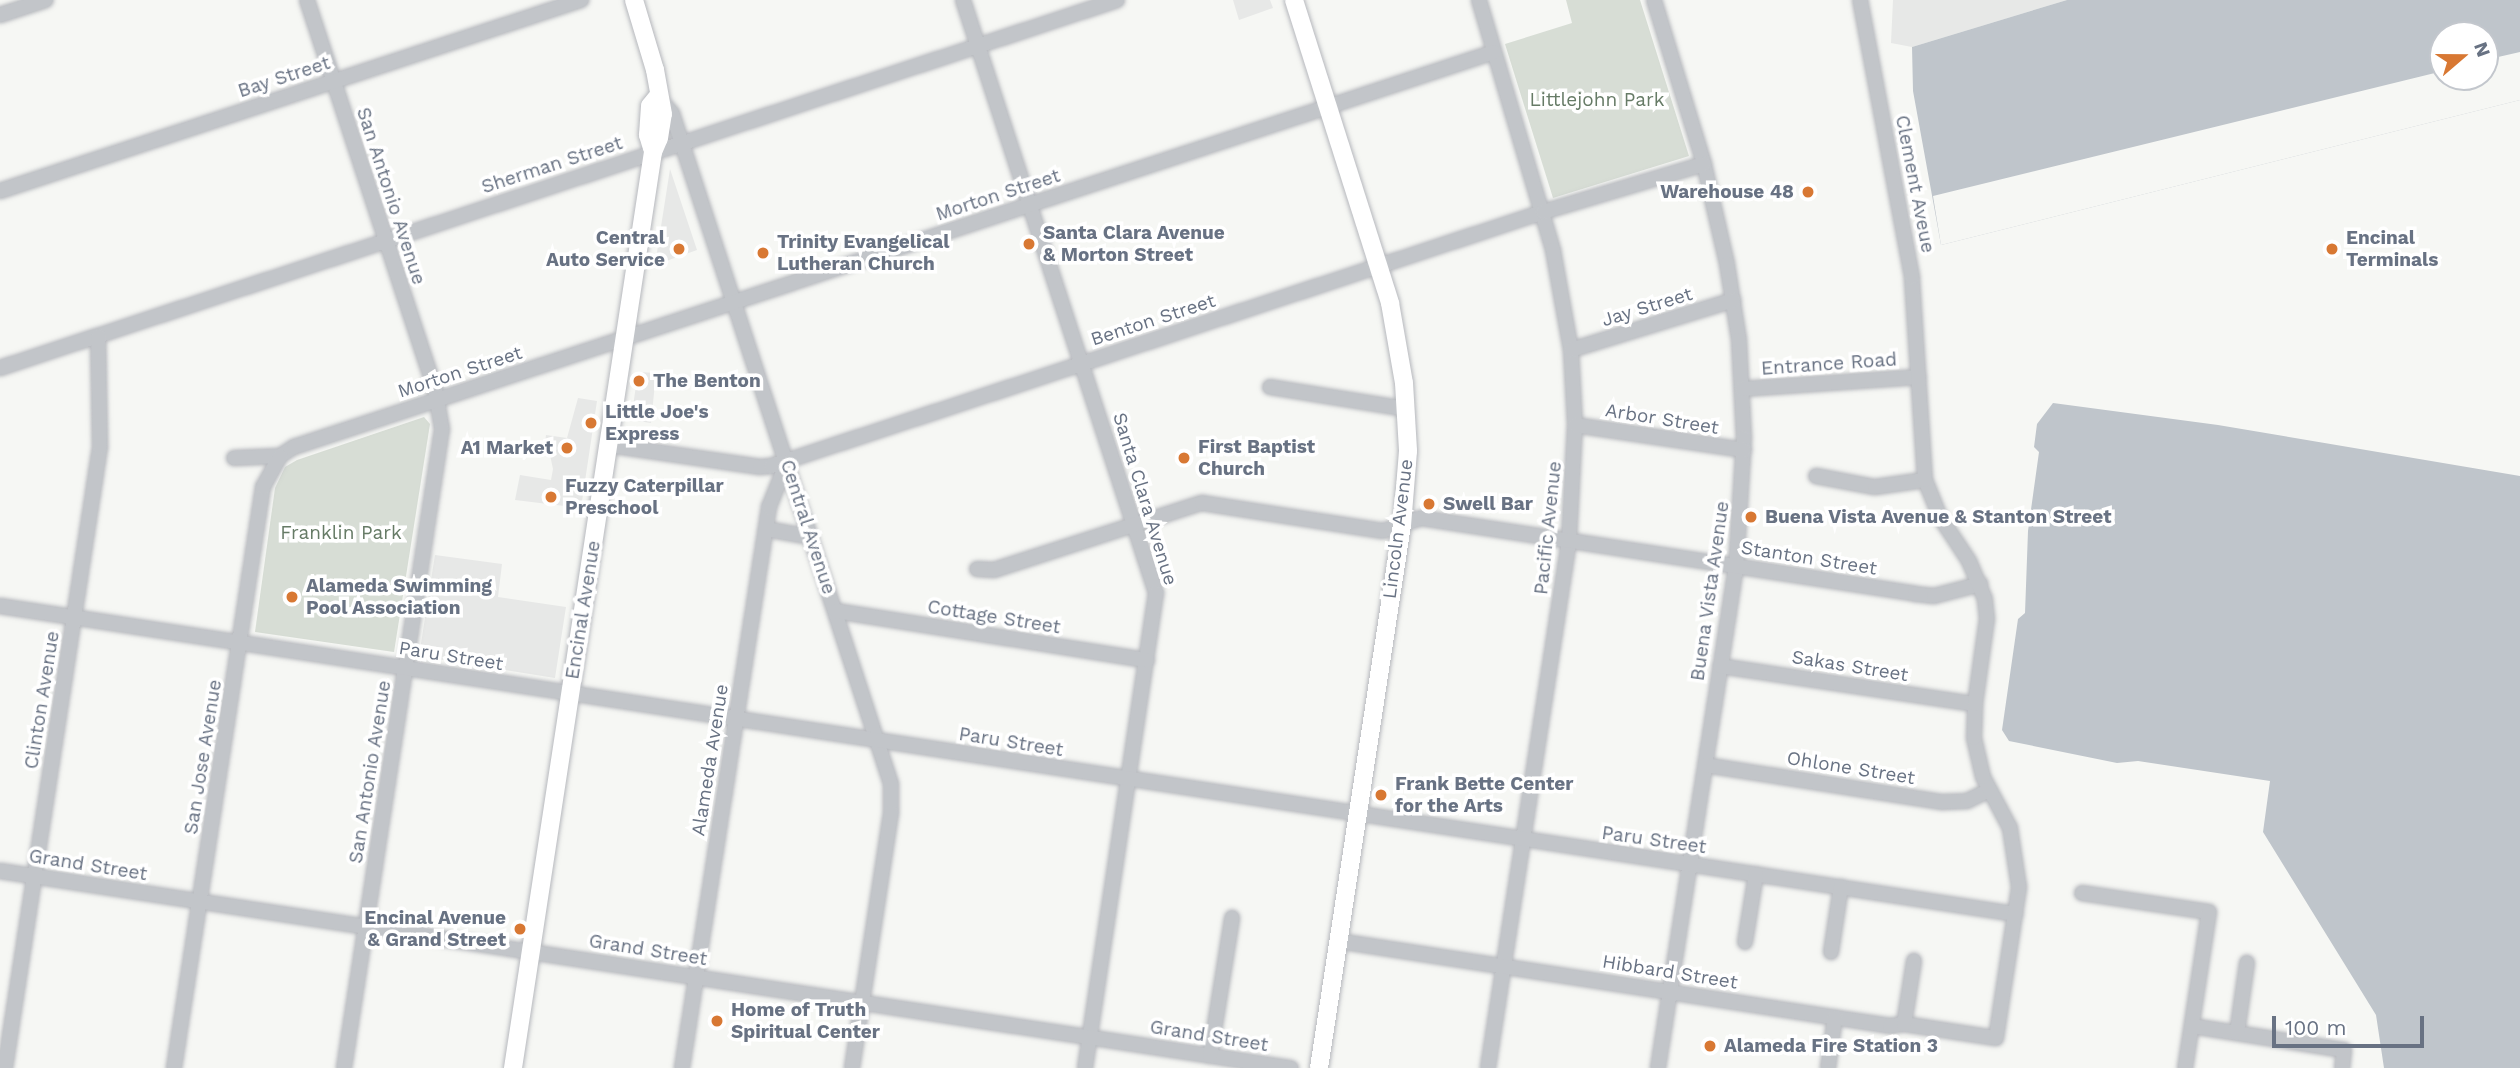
<!DOCTYPE html>
<style>
body{margin:0}
#map{position:relative;width:2520px;height:1068px;overflow:hidden;background:#f6f7f4;font-family:"Work Sans",sans-serif}
div>[style]{position:absolute}
.built>*{inset:0;background:#e7e8e7}
.green>*{inset:0;background:#d7ddd5}
.water>*{inset:0;background:#bfc5cb}
.pier>*{inset:0;background:#f6f7f4}
.roads{filter:drop-shadow(0 0 2px #b6b8bd) drop-shadow(0 0 2px #b6b8bd)}
.minor>*{height:14px;margin:-7px;padding:0 7px;transform-origin:7px;border-radius:7px;background:#c2c5c9}
.major>*{height:18px;margin:-9px;padding:0 9px;transform-origin:9px;border-radius:9px;background:#fff}
.dots>*{width:19px;height:19px;translate:-50% -50%;box-sizing:border-box;border:4px solid #fff;border-radius:50%}
span{translate:-50% -50%;white-space:nowrap;text-align:center;line-height:1.15;-webkit-text-stroke:7px #fff;paint-order:stroke}
.street-label{font-size:19px;color:#687283}
.park-label{font-size:19px;color:#667b66}
.poi-label{font-size:19px;color:#687283;font-weight:700}
.right{translate:-100% -50%;text-align:right}
.left{translate:0 -50%;text-align:left}
.north{position:absolute;left:2429px;top:21px;width:70px;height:70px;box-sizing:border-box;background:#fff;border:2px solid #c3c7cd;border-radius:50%;rotate:70deg;font-size:19px;font-weight:700;line-height:28px;text-align:center;color:#687283}
.north::after{content:'';display:block;margin:auto;width:24px;height:32px;background:#d87833;clip-path:polygon(50% 0,100% 100%,50% 72%,0 100%)}
.scale{position:absolute;left:2272px;top:1016px;width:152px;height:32px;box-sizing:border-box;border:4px solid #687283;border-top:0;padding-left:9px;font-size:21px;line-height:24px;white-space:nowrap;color:#687283;-webkit-text-stroke:5px #fff;paint-order:stroke}
</style>
<div id="map">
<div class="built">
<div style="clip-path:polygon(1233px 0,1270px 0,1273px 8px,1239px 20px)"></div>
<div style="clip-path:polygon(1893px 0,2067px 0,1912px 47px,1891px 43px)"></div>
<div style="clip-path:polygon(670px 169px,697px 250px,655px 265px)"></div>
<div style="clip-path:polygon(638px 372px,656px 373px,651px 423px,631px 420px)"></div>
<div style="clip-path:polygon(578px 398px,597px 401px,581px 508px,515px 500px,520px 475px,551px 480px,553px 469px,550px 455px,544px 452px,546px 435px,567px 438px)"></div>
<div style="clip-path:polygon(435px 555px,502px 564px,498px 597px,566px 607px,555px 678px,419px 656px)"></div>
</div>
<div class="green">
<div style="clip-path:polygon(1566px 0,1640px 0,1689px 156px,1553px 198px,1505px 44px,1572px 23px)"></div>
<div style="clip-path:polygon(424px 417px,430px 424px,394px 652px,255px 632px,275px 488px,285px 467px,297px 460px)"></div>
</div>
<div class="water">
<div style="clip-path:polygon(evenodd,2067px 0,2520px 0,2520px 100px,1941px 245px,1913px 91px,1912px 47px,2067px 0,2443px 35px,2485px 35px,2485px 77px,2443px 77px,2443px 35px)"></div>
<div style="clip-path:polygon(2053px 403px,2218px 425px,2520px 476px,2520px 1068px,2384px 1068px,2376px 1015px,2263px 832px,2270px 781px,2138px 761px,2117px 763px,2009px 741px,2002px 730px,2018px 619px,2025px 613px,2028px 531px,2039px 452px,2034px 447px,2037px 424px)"></div>
</div>
<div class="pier">
<div style="clip-path:polygon(2520px 52px,2520px 100px,1941px 245px,1933px 196px,2443px 71px,2443px 77px,2485px 77px,2485px 60px)"></div>
</div>
<div class="roads">
<div class="minor">
<div style="left:307px;top:0;width:410px;rotate:71.8deg"></div>
<div style="left:435px;top:389px;width:41px;rotate:80.1deg"></div>
<div style="left:442px;top:429px;width:646px;rotate:98.72deg"></div>
<div style="left:963px;top:0;width:624px;rotate:71.97deg"></div>
<div style="left:1156px;top:593px;width:480px;rotate:98.5deg"></div>
<div style="left:1479px;top:0;width:261px;rotate:73.5deg"></div>
<div style="left:1553px;top:250px;width:102px;rotate:79.8deg"></div>
<div style="left:1571px;top:350px;width:75px;rotate:86.9deg"></div>
<div style="left:1575px;top:425px;width:116px;rotate:93deg"></div>
<div style="left:1569px;top:541px;width:533px;rotate:98.74deg"></div>
<div style="left:1654px;top:0;width:171px;rotate:73deg"></div>
<div style="left:1704px;top:164px;width:103px;rotate:77deg"></div>
<div style="left:1727px;top:264px;width:77px;rotate:81deg"></div>
<div style="left:1739px;top:340px;width:98px;rotate:87.1deg"></div>
<div style="left:1744px;top:438px;width:129px;rotate:93.5deg"></div>
<div style="left:1736px;top:567px;width:507px;rotate:98.85deg"></div>
<div style="left:0;top:15px;width:48px;rotate:-18.1deg"></div>
<div style="left:661px;top:100px;width:17px;rotate:50deg"></div>
<div style="left:672px;top:113px;width:706px;rotate:71.92deg"></div>
<div style="left:891px;top:784px;width:29px;rotate:90deg"></div>
<div style="left:891px;top:813px;width:258px;rotate:98.7deg"></div>
<div style="left:0;top:191px;width:612px;rotate:-18.2deg"></div>
<div style="left:1571px;top:350px;width:170px;rotate:-17.1deg"></div>
<div style="left:0;top:368px;width:1176px;rotate:-18.23deg"></div>
<div style="left:1270px;top:387px;width:138px;rotate:9.2deg"></div>
<div style="left:1742px;top:389px;width:177px;rotate:-3.9deg"></div>
<div style="left:1575px;top:425px;width:171px;rotate:8.4deg"></div>
<div style="left:608px;top:445px;width:154px;rotate:8.2deg"></div>
<div style="left:760px;top:467px;width:11px;rotate:-5deg"></div>
<div style="left:771px;top:466px;width:813px;rotate:-18.21deg"></div>
<div style="left:1543px;top:212px;width:168px;rotate:-16.6deg"></div>
<div style="left:234px;top:458px;width:46px;rotate:-2.5deg"></div>
<div style="left:280px;top:456px;width:17px;rotate:-33deg"></div>
<div style="left:294px;top:447px;width:1263px;rotate:-18.22deg"></div>
<div style="left:1816px;top:476px;width:60px;rotate:10.6deg"></div>
<div style="left:1875px;top:487px;width:50px;rotate:-8deg"></div>
<div style="left:766px;top:529px;width:46px;rotate:10.1deg"></div>
<div style="left:977px;top:569px;width:17px;rotate:3deg"></div>
<div style="left:994px;top:570px;width:219px;rotate:-17.9deg"></div>
<div style="left:1202px;top:503px;width:183px;rotate:8.8deg"></div>
<div style="left:1383px;top:531px;width:40px;rotate:-18.9deg"></div>
<div style="left:1421px;top:518px;width:500px;rotate:8.7deg"></div>
<div style="left:1915px;top:594px;width:19px;rotate:6deg"></div>
<div style="left:1934px;top:596px;width:48px;rotate:-14.6deg"></div>
<div style="left:0;top:606px;width:2039px;rotate:8.69deg"></div>
<div style="left:836px;top:611px;width:315px;rotate:9deg"></div>
<div style="left:1720px;top:666px;width:258px;rotate:8.5deg"></div>
<div style="left:1705px;top:765px;width:240px;rotate:8.9deg"></div>
<div style="left:1942px;top:802px;width:25px;rotate:-2deg"></div>
<div style="left:1967px;top:801px;width:25px;rotate:-26deg"></div>
<div style="left:0;top:871px;width:1306px;rotate:8.68deg"></div>
<div style="left:2082px;top:893px;width:128px;rotate:8.5deg"></div>
<div style="left:2209px;top:912px;width:158px;rotate:98.7deg"></div>
<div style="left:1338px;top:941px;width:559px;rotate:8.75deg"></div>
<div style="left:1890px;top:1026px;width:14px;rotate:-8deg"></div>
<div style="left:1904px;top:1024px;width:93px;rotate:8.7deg"></div>
<div style="left:1996px;top:1038px;width:153px;rotate:-81.3deg"></div>
<div style="left:2019px;top:887px;width:60px;rotate:-98.7deg"></div>
<div style="left:2010px;top:828px;width:58px;rotate:-117.9deg"></div>
<div style="left:1983px;top:777px;width:40px;rotate:-103deg"></div>
<div style="left:1974px;top:738px;width:34px;rotate:-88deg"></div>
<div style="left:1975px;top:704px;width:86px;rotate:-82deg"></div>
<div style="left:1987px;top:619px;width:20px;rotate:-96deg"></div>
<div style="left:1985px;top:599px;width:41px;rotate:-112.8deg"></div>
<div style="left:1969px;top:561px;width:53px;rotate:-123.4deg"></div>
<div style="left:1940px;top:517px;width:40px;rotate:-112deg"></div>
<div style="left:1925px;top:480px;width:203px;rotate:-93.7deg"></div>
<div style="left:1912px;top:277px;width:282px;rotate:-100.6deg"></div>
<div style="left:1745px;top:942px;width:69px;rotate:-80.8deg"></div>
<div style="left:1831px;top:952px;width:66px;rotate:-81.3deg"></div>
<div style="left:1904px;top:1024px;width:64px;rotate:-81deg"></div>
<div style="left:2192px;top:1026px;width:154px;rotate:9deg"></div>
<div style="left:2344px;top:1050px;width:18px;rotate:96deg"></div>
<div style="left:2237px;top:1033px;width:71px;rotate:-81.9deg"></div>
<div style="left:1210px;top:1056px;width:140px;rotate:-80.9deg"></div>
<div style="left:5px;top:1068px;width:628px;rotate:-81.3deg"></div>
<div style="left:100px;top:447px;width:111px;rotate:-91deg"></div>
<div style="left:174px;top:1068px;width:588px;rotate:-81.29deg"></div>
<div style="left:263px;top:487px;width:35px;rotate:-61deg"></div>
<div style="left:682px;top:1068px;width:568px;rotate:-81.18deg"></div>
<div style="left:769px;top:507px;width:48px;rotate:-68.2deg"></div>
<div style="left:1828px;top:1068px;width:51px;rotate:-82.2deg"></div>
</div>
<div class="major">
<div style="left:1294px;top:0;width:318px;rotate:72.4deg"></div>
<div style="left:1390px;top:303px;width:81px;rotate:80.1deg"></div>
<div style="left:1404px;top:383px;width:68px;rotate:86.6deg"></div>
<div style="left:1408px;top:451px;width:74px;rotate:94.6deg"></div>
<div style="left:1402px;top:525px;width:549px;rotate:98.69deg"></div>
<div style="left:652px;top:148px;width:14px;rotate:-107deg"></div>
<div style="left:648px;top:135px;width:29px;rotate:-86deg"></div>
<div style="left:650px;top:106px;width:13px;rotate:-51deg"></div>
<div style="left:513px;top:1068px;width:927px;rotate:-81.31deg"></div>
<div style="left:653px;top:152px;width:15px;rotate:-67deg"></div>
<div style="left:659px;top:138px;width:24px;rotate:-81deg"></div>
<div style="left:663px;top:114px;width:45px;rotate:-100.3deg"></div>
<div style="left:655px;top:70px;width:73px;rotate:-106.7deg"></div>
</div>
</div>
<div class="dots">
<div style="left:1808px;top:192px;background:#d87833"></div>
<div style="left:1029px;top:244px;background:#d87833"></div>
<div style="left:679px;top:249px;background:#d87833"></div>
<div style="left:2332px;top:249px;background:#d87833"></div>
<div style="left:763px;top:253px;background:#d87833"></div>
<div style="left:639px;top:381px;background:#d87833"></div>
<div style="left:591px;top:423px;background:#d87833"></div>
<div style="left:567px;top:448px;background:#d87833"></div>
<div style="left:1184px;top:458px;background:#d87833"></div>
<div style="left:551px;top:497px;background:#d87833"></div>
<div style="left:1429px;top:504px;background:#d87833"></div>
<div style="left:1751px;top:517px;background:#d87833"></div>
<div style="left:292px;top:597px;background:#d87833"></div>
<div style="left:1381px;top:795px;background:#d87833"></div>
<div style="left:520px;top:929px;background:#d87833"></div>
<div style="left:717px;top:1021px;background:#d87833"></div>
<div style="left:1710px;top:1046px;background:#d87833"></div>
</div>
<div class="street-label">
<span style="left:284px;top:77px;rotate:-18deg">Bay Street</span>
<span style="left:552px;top:165px;rotate:-18deg">Sherman Street</span>
<span style="left:1915px;top:184px;rotate:79deg">Clement Aveue</span>
<span style="left:998px;top:195px;rotate:-18deg">Morton Street</span>
<span style="left:391px;top:196px;rotate:72deg">San Antonio Avenue</span>
<span style="left:1647px;top:307px;rotate:-17deg">Jay Street</span>
<span style="left:1153px;top:320px;rotate:-18deg">Benton Street</span>
<span style="left:1829px;top:364px;rotate:-4deg">Entrance Road</span>
<span style="left:460px;top:372px;rotate:-18deg">Morton Street</span>
<span style="left:1662px;top:419px;rotate:9deg">Arbor Street</span>
<span style="left:1145px;top:499px;rotate:73deg">Santa Clara Avenue</span>
<span style="left:808px;top:527px;rotate:72deg">Central Avenue</span>
<span style="left:1548px;top:528px;rotate:-84deg">Pacific Avenue</span>
<span style="left:1398px;top:529px;rotate:-83deg">Lincoln Avenue</span>
<span style="left:1809px;top:558px;rotate:9deg">Stanton Street</span>
<span style="left:1710px;top:591px;rotate:-82deg">Buena Vista Avenue</span>
<span style="left:583px;top:610px;rotate:-81deg">Encinal Avenue</span>
<span style="left:994px;top:617px;rotate:9deg">Cottage Street</span>
<span style="left:451px;top:656px;rotate:9deg">Paru Street</span>
<span style="left:1850px;top:666px;rotate:9deg">Sakas Street</span>
<span style="left:42px;top:700px;rotate:-81deg">Clinton Avenue</span>
<span style="left:1011px;top:742px;rotate:9deg">Paru Street</span>
<span style="left:203px;top:757px;rotate:-81deg">San Jose Avenue</span>
<span style="left:710px;top:760px;rotate:-81deg">Alameda Avenue</span>
<span style="left:1851px;top:768px;rotate:9deg">Ohlone Street</span>
<span style="left:370px;top:772px;rotate:-81deg">San Antonio Avenue</span>
<span style="left:1654px;top:840px;rotate:8deg">Paru Street</span>
<span style="left:88px;top:865px;rotate:9deg">Grand Street</span>
<span style="left:648px;top:950px;rotate:9deg">Grand Street</span>
<span style="left:1670px;top:972px;rotate:9deg">Hibbard Street</span>
<span style="left:1209px;top:1036px;rotate:9deg">Grand Street</span>
</div>
<div class="park-label">
<span style="left:1597px;top:100px">Littlejohn Park</span>
<span style="left:341px;top:533px">Franklin Park</span>
</div>
<div class="poi-label">
<span class="right" style="left:1794px;top:192px">Warehouse 48</span>
<span class="left" style="left:1043px;top:244px">Santa Clara Avenue<br>&amp; Morton Street</span>
<span class="right" style="left:665px;top:249px">Central<br>Auto Service</span>
<span class="left" style="left:2346px;top:249px">Encinal<br>Terminals</span>
<span class="left" style="left:777px;top:253px">Trinity Evangelical<br>Lutheran Church</span>
<span class="left" style="left:653px;top:381px">The Benton</span>
<span class="left" style="left:605px;top:423px">Little Joe's<br>Express</span>
<span class="left" style="left:1198px;top:458px">First Baptist<br>Church</span>
<span class="right" style="left:553px;top:448px">A1 Market</span>
<span class="left" style="left:565px;top:497px">Fuzzy Caterpillar<br>Preschool</span>
<span class="left" style="left:1443px;top:504px">Swell Bar</span>
<span class="left" style="left:1765px;top:517px">Buena Vista Avenue &amp; Stanton Street</span>
<span class="left" style="left:306px;top:597px">Alameda Swimming<br>Pool Association</span>
<span class="left" style="left:1395px;top:795px">Frank Bette Center<br>for the Arts</span>
<span class="right" style="left:506px;top:929px">Encinal Avenue<br>&amp; Grand Street</span>
<span class="left" style="left:731px;top:1021px">Home of Truth<br>Spiritual Center</span>
<span class="left" style="left:1724px;top:1046px">Alameda Fire Station 3</span>
</div>
<div class="north">N</div>
<div class="scale">100 m</div>
</div>
